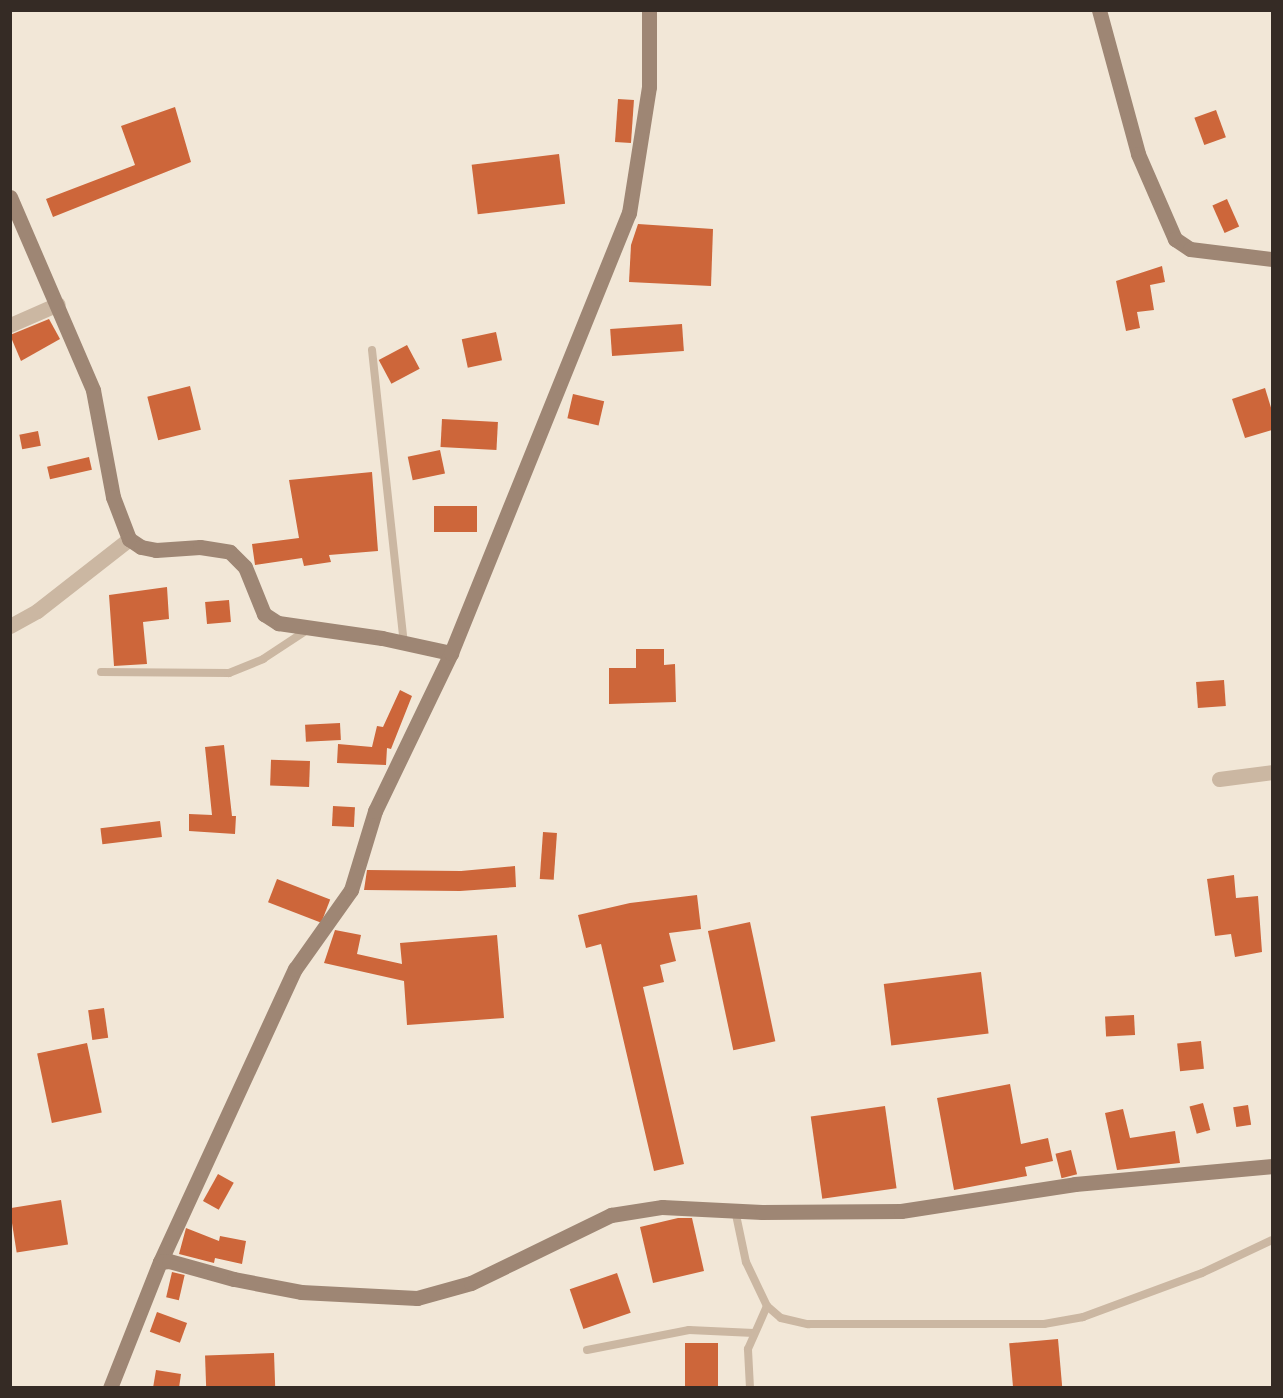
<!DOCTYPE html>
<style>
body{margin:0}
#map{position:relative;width:1283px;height:1398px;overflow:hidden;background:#f2e7d7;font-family:"Roboto Condensed",sans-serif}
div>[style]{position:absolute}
.building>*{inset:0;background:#cd663a;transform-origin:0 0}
.lane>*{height:8px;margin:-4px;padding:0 4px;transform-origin:4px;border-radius:4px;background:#cbb7a2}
.street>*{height:15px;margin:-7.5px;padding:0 7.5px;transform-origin:7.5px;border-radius:7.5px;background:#cbb7a2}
.secondary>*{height:15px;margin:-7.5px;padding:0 7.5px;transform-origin:7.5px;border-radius:7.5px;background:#9e8674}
span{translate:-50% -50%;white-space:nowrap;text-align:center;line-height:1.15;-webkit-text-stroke:6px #faf1e3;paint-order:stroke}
.frame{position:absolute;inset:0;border:12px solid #352b25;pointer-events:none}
</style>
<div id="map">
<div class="building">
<div style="left:618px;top:99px;width:16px;height:43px;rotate:4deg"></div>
<div style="clip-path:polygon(175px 107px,191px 162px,53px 217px,46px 199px,135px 165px,121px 126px)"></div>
<div style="left:1216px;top:110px;width:29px;height:23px;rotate:70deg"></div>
<div style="left:559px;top:154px;width:50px;height:88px;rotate:83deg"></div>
<div style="left:1227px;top:199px;width:30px;height:16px;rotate:66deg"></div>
<div style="clip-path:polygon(638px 224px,713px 229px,711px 286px,629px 282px,631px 245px)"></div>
<div style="clip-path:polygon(1162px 266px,1165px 282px,1150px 285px,1154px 310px,1137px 312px,1140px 328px,1126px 331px,1116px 281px)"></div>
<div style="clip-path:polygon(49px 319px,60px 339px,21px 361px,10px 335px)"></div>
<div style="left:682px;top:324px;width:27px;height:72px;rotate:86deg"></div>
<div style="left:496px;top:332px;width:29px;height:35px;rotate:78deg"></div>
<div style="left:407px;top:345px;width:27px;height:32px;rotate:62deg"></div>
<div style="left:190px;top:386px;width:45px;height:44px;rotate:76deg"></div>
<div style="clip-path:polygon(1265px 388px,1272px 411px,1272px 430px,1245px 438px,1232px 399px)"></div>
<div style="left:573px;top:394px;width:32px;height:25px;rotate:13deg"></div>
<div style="left:442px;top:419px;width:56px;height:28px;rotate:3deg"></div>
<div style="left:38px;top:431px;width:15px;height:19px;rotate:79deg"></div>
<div style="left:440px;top:450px;width:24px;height:33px;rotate:78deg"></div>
<div style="left:89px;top:457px;width:13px;height:43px;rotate:77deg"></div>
<div style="clip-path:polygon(372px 472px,378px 551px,329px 555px,331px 562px,304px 566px,302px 558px,255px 565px,252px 544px,299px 538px,289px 480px)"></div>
<div style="left:434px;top:506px;width:43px;height:26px"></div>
<div style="clip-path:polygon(167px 587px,169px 619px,143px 622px,147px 664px,114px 666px,109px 595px)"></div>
<div style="left:229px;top:600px;width:22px;height:24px;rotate:85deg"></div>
<div style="clip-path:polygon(636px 649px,664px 649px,664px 665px,675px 664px,676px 702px,609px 704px,609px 668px,636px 668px)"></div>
<div style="left:1224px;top:680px;width:26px;height:28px;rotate:86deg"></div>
<div style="clip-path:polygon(400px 690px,412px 696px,391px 749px,387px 748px,386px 765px,337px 763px,338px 744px,372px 747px,377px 726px,383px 727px)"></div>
<div style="left:340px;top:723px;width:17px;height:35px;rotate:87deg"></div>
<div style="clip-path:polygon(224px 745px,232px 816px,236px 816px,235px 834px,189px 831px,189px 814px,212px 815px,205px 747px)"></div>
<div style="left:310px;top:761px;width:26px;height:39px;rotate:92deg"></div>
<div style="left:333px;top:806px;width:22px;height:20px;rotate:3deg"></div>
<div style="left:160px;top:821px;width:16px;height:60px;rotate:83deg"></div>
<div style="left:543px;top:832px;width:14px;height:47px;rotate:4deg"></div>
<div style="clip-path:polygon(515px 866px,516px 887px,460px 891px,364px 890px,367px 870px,461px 871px)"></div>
<div style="clip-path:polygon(1234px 875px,1236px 898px,1258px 896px,1262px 952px,1235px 957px,1231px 934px,1215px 936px,1207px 879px)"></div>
<div style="left:277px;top:879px;width:57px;height:25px;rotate:21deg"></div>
<div style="clip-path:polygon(697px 895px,701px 929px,669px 933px,676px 961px,660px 965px,664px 982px,643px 987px,684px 1164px,654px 1171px,601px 944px,586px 948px,578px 915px,630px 903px)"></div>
<div style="left:750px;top:922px;width:122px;height:43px;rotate:78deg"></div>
<div style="clip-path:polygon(335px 930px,361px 935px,357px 954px,402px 964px,400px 943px,497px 935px,504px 1018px,407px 1025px,404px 981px,324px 963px)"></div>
<div style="left:981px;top:972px;width:62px;height:98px;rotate:83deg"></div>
<div style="left:104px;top:1008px;width:30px;height:16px;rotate:82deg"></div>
<div style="left:1134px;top:1015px;width:20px;height:29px;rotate:87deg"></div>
<div style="left:1201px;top:1041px;width:28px;height:24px;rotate:84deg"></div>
<div style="left:87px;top:1043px;width:71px;height:51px;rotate:78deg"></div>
<div style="clip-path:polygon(1010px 1084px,1021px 1144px,1048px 1138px,1053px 1161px,1025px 1167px,1027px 1176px,954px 1190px,937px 1098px)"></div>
<div style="left:1203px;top:1103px;width:28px;height:14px;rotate:75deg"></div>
<div style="left:1248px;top:1105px;width:20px;height:15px;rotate:81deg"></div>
<div style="left:885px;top:1106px;width:83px;height:75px;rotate:82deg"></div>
<div style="clip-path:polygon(1123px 1109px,1130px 1138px,1175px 1131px,1180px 1163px,1117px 1170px,1105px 1113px)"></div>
<div style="left:1071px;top:1150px;width:25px;height:16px;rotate:76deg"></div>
<div style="left:218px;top:1174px;width:18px;height:31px;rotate:29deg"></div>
<div style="left:61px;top:1200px;width:45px;height:52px;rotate:81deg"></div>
<div style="clip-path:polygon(678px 1218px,692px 1218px,704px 1271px,653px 1283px,640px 1227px)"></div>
<div style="clip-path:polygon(186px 1228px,219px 1241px,220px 1236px,246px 1241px,242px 1264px,215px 1258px,214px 1263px,179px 1254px)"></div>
<div style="left:172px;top:1272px;width:13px;height:26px;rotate:13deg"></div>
<div style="left:617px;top:1273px;width:42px;height:50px;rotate:71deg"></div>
<div style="left:157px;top:1312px;width:32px;height:21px;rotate:20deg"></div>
<div style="left:1058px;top:1339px;width:49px;height:49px;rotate:85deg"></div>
<div style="left:685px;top:1343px;width:33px;height:45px"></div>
<div style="left:274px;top:1353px;width:35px;height:69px;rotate:88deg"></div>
<div style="clip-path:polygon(156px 1370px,181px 1374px,179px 1388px,153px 1388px)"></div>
</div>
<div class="lane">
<div style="left:372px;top:350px;width:295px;rotate:83.8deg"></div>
<div style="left:101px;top:672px;width:128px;rotate:0.4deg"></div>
<div style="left:229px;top:673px;width:37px;rotate:-22deg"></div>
<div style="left:263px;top:659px;width:53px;rotate:-33.4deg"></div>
<div style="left:735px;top:1210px;width:53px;rotate:78.1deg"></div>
<div style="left:746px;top:1262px;width:49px;rotate:64.5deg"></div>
<div style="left:767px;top:1306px;width:18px;rotate:41deg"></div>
<div style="left:781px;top:1318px;width:28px;rotate:13deg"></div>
<div style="left:808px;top:1324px;width:236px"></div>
<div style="left:1044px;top:1324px;width:40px;rotate:-10deg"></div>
<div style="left:1083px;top:1317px;width:127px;rotate:-20.3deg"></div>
<div style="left:1202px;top:1273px;width:77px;rotate:-25.2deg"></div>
<div style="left:587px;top:1350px;width:104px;rotate:-11.1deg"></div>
<div style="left:689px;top:1330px;width:65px;rotate:2.6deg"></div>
<div style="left:750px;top:1388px;width:39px;rotate:-93deg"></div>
<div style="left:748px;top:1349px;width:47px;rotate:-66.2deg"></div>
</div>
<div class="street">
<div style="left:10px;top:325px;width:52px;rotate:-23.6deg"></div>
<div style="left:10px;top:626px;width:31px;rotate:-29deg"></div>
<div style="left:37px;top:611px;width:117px;rotate:-38deg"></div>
<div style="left:1219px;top:779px;width:53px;rotate:-7.5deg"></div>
</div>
<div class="secondary">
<div style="left:1099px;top:10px;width:149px;rotate:74.8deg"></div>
<div style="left:1138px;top:154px;width:93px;rotate:66.5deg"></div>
<div style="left:1175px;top:239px;width:18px;rotate:34deg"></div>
<div style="left:1190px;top:249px;width:83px;rotate:7deg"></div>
<div style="left:10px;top:197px;width:210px;rotate:66.7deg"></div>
<div style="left:93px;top:390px;width:109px;rotate:79.4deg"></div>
<div style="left:113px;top:497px;width:45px;rotate:69.1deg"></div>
<div style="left:129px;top:539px;width:14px;rotate:34deg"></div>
<div style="left:141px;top:547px;width:15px;rotate:11deg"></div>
<div style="left:156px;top:550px;width:44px;rotate:-3.9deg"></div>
<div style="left:200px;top:547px;width:30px;rotate:9deg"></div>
<div style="left:230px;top:552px;width:21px;rotate:45deg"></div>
<div style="left:245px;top:567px;width:51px;rotate:68deg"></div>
<div style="left:264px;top:614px;width:17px;rotate:33deg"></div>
<div style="left:278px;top:623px;width:105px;rotate:8.2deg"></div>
<div style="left:382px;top:638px;width:71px;rotate:12.3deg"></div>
<div style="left:160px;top:1262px;width:323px;rotate:-65.3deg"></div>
<div style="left:295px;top:969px;width:97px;rotate:-54.7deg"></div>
<div style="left:351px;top:890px;width:83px;rotate:-73.1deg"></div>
<div style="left:375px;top:811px;width:175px;rotate:-64.3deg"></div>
<div style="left:451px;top:653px;width:475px;rotate:-68deg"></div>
<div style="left:629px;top:213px;width:128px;rotate:-81deg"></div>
<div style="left:649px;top:87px;width:77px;rotate:-90deg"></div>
<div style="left:110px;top:1388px;width:136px;rotate:-68.4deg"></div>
<div style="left:160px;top:1262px;width:9px;rotate:-6deg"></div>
<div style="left:169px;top:1261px;width:67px;rotate:15.5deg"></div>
<div style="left:234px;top:1279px;width:68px;rotate:11deg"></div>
<div style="left:301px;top:1292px;width:116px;rotate:3deg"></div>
<div style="left:417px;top:1298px;width:56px;rotate:-15.5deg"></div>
<div style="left:471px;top:1283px;width:156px;rotate:-25.9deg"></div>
<div style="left:611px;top:1215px;width:52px;rotate:-8.9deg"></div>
<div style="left:662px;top:1207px;width:100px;rotate:2.9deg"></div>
<div style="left:762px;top:1212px;width:139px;rotate:-0.4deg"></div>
<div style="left:901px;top:1211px;width:176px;rotate:-8.8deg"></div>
<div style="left:1075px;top:1184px;width:198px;rotate:-5.2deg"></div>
</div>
<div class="frame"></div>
</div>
